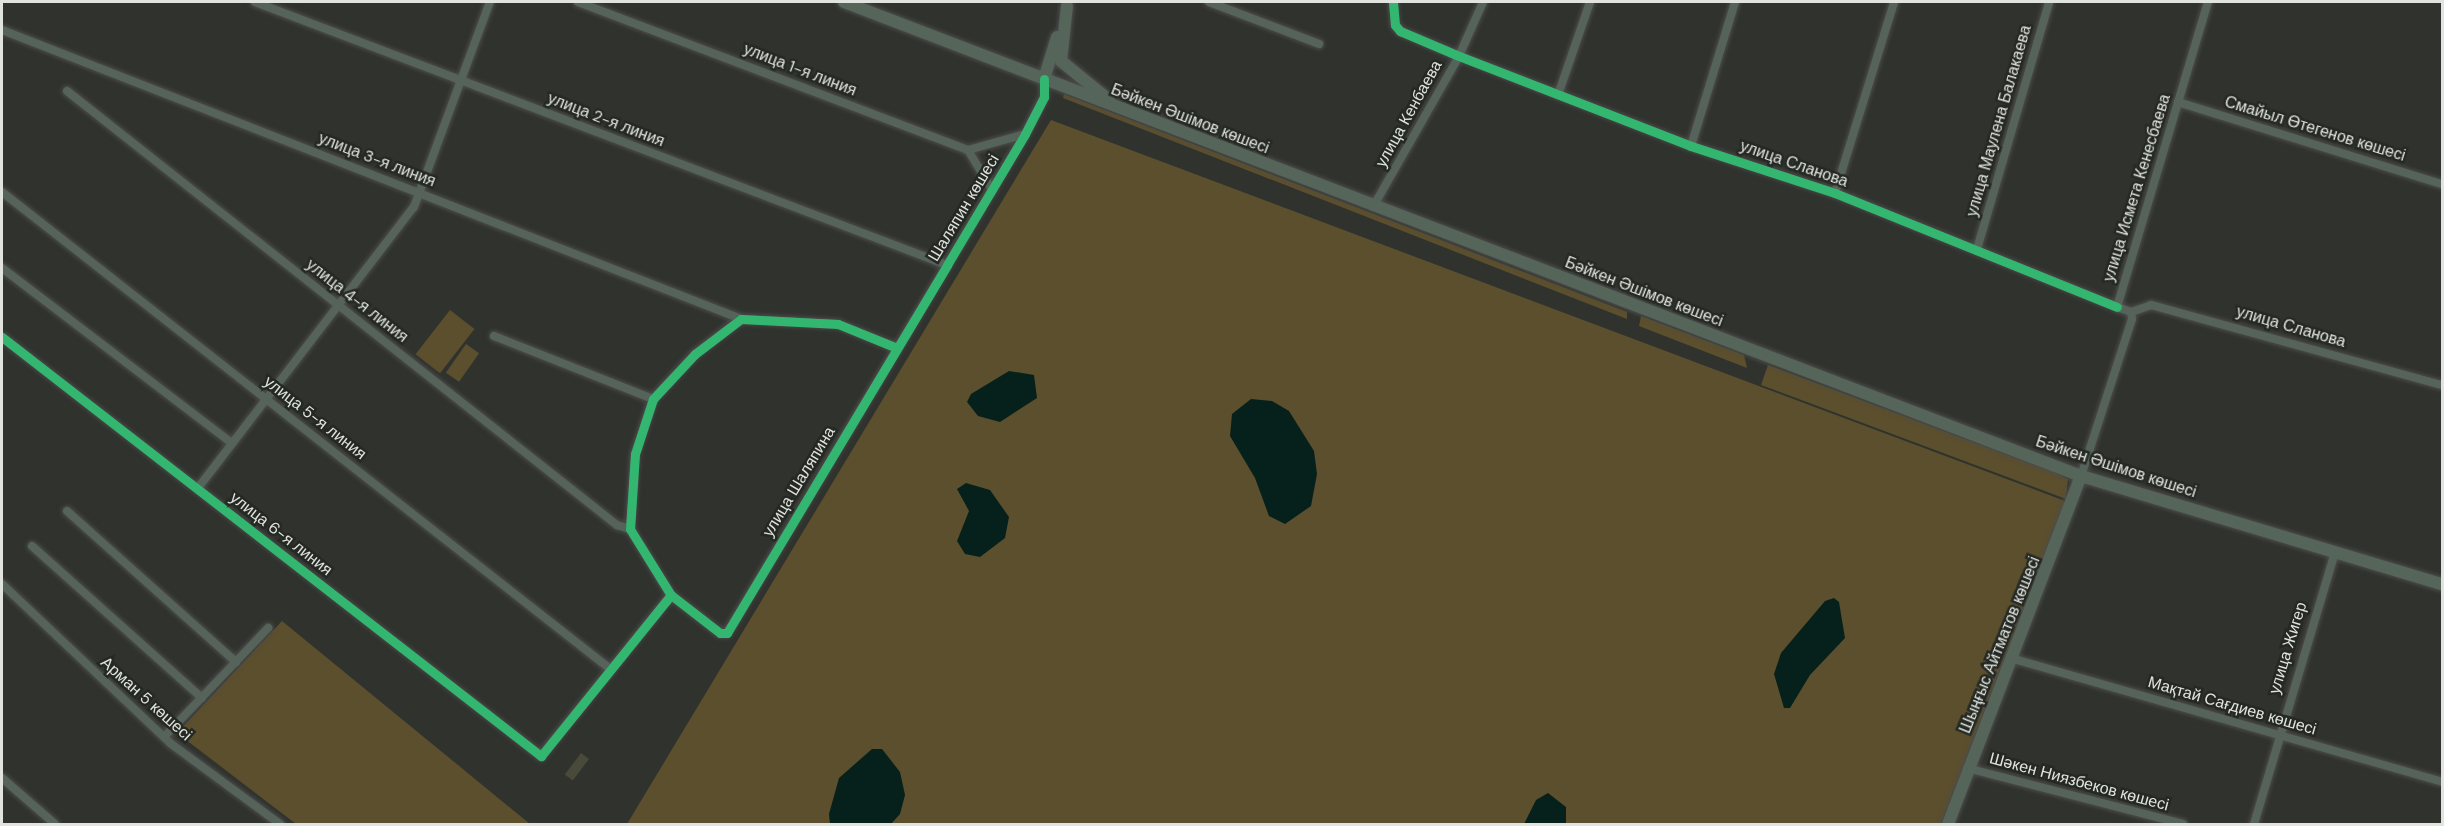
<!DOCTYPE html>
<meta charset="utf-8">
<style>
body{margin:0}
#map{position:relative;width:2444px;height:826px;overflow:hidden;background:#30322e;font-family:"DM Sans",sans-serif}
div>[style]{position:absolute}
.green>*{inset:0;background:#5c4f2d;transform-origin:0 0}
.water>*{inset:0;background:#06211b}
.building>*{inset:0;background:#494a3a;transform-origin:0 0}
.roads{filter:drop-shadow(0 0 2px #4c4d4b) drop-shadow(0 0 2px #4c4d4b)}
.minor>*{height:8px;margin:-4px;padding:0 4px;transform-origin:4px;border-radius:4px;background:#56635a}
.secondary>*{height:12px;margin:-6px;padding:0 6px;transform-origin:6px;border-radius:6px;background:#55655a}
.cycleway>*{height:9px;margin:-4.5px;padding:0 4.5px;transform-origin:4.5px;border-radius:4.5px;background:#33b770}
span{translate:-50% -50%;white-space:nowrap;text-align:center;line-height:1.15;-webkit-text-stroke:5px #252923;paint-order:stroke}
.street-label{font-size:16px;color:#e1e3df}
.frame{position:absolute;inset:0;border:3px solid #e1e3df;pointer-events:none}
</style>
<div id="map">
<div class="green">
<div style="clip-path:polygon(1064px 94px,1627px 312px,1627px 319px,1063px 98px)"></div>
<div style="clip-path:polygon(1051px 120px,2065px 501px,1941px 824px,627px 824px)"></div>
<div style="left:450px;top:310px;width:31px;height:56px;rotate:38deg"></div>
<div style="clip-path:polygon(1641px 316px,1744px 355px,1747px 368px,1639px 326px)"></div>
<div style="left:466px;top:344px;width:16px;height:35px;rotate:35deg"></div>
<div style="clip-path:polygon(1768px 365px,2056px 473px,2068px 479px,2066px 499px,1761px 385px)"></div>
<div style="clip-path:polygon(282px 621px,530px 824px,296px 824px,177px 733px)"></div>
</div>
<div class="water">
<div style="clip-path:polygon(1009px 371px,1034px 375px,1037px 398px,1000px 422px,978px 416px,967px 402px,971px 394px)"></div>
<div style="clip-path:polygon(1251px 399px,1272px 401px,1289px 411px,1314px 451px,1317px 474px,1311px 506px,1285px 524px,1269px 516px,1255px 478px,1230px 436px,1232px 414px)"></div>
<div style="clip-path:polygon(966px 483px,990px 490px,1009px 517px,1005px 538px,980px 557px,965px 554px,957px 541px,969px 511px,957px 489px)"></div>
<div style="clip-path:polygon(1834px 598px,1839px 602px,1845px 638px,1810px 675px,1790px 708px,1784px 708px,1774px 674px,1781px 653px,1825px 601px)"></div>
<div style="clip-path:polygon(872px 749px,882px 749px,900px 772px,905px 795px,900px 814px,891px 824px,830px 824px,829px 814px,839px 778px)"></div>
<div style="clip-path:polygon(1548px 793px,1566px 807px,1566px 824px,1524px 824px,1536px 800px)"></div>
</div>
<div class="building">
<div style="left:581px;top:753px;width:10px;height:27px;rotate:37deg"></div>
</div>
<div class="roads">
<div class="minor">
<div style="left:255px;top:2px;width:740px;rotate:20.81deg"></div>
<div style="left:578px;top:2px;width:417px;rotate:20.8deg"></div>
<div style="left:968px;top:150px;width:47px;rotate:59deg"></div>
<div style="left:1209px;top:2px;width:118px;rotate:20.9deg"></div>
<div style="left:1393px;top:2px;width:23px;rotate:85deg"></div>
<div style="left:1395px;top:25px;width:8px;rotate:50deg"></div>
<div style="left:1400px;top:31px;width:64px;rotate:23deg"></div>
<div style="left:1459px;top:56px;width:249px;rotate:21.2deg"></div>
<div style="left:1691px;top:146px;width:151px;rotate:18.1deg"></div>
<div style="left:1835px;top:193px;width:304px;rotate:22deg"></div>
<div style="left:2px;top:30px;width:793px;rotate:21.36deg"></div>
<div style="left:67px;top:91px;width:701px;rotate:38.28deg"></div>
<div style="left:617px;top:525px;width:14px;rotate:17deg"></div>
<div style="left:1558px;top:95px;width:98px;rotate:-71deg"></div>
<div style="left:2178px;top:102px;width:276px;rotate:17.3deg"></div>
<div style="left:1691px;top:146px;width:151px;rotate:-73deg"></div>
<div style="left:968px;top:150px;width:59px;rotate:-15.7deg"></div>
<div style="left:2px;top:192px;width:771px;rotate:38.1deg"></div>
<div style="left:1835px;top:193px;width:200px;rotate:-72.8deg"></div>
<div style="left:1373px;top:207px;width:174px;rotate:-60.3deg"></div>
<div style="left:1459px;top:56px;width:59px;rotate:-66deg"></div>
<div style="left:1977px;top:249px;width:257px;rotate:-73.7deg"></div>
<div style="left:2px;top:268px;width:289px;rotate:37.3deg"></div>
<div style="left:2131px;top:312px;width:21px;rotate:-19deg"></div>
<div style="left:2151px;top:305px;width:302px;rotate:15.4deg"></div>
<div style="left:494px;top:336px;width:171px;rotate:21.6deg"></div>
<div style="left:2px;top:337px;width:683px;rotate:37.86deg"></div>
<div style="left:541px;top:756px;width:207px;rotate:-51.1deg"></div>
<div style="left:897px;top:348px;width:64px;rotate:-157.9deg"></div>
<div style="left:838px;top:324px;width:97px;rotate:-177deg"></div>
<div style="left:741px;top:319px;width:58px;rotate:142.7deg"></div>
<div style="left:695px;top:354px;width:62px;rotate:133deg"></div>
<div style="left:653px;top:399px;width:58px;rotate:108.1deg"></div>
<div style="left:635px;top:454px;width:75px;rotate:93.8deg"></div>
<div style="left:630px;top:529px;width:78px;rotate:58.2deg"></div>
<div style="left:671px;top:595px;width:62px;rotate:37.8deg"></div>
<div style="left:720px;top:633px;width:7px"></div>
<div style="left:727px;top:633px;width:429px;rotate:-59.1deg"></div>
<div style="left:947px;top:265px;width:152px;rotate:-59.2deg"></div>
<div style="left:1025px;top:134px;width:42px;rotate:-62.8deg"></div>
<div style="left:1044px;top:97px;width:18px;rotate:-90deg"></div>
<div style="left:2081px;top:476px;width:165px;rotate:-72deg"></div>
<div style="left:2132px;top:319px;width:7px;rotate:-98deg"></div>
<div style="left:2131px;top:312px;width:15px;rotate:-160deg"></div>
<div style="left:2117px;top:307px;width:318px;rotate:-73.4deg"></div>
<div style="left:198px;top:488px;width:354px;rotate:-52.5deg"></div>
<div style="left:414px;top:207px;width:219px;rotate:-69.7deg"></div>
<div style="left:67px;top:511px;width:227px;rotate:41.8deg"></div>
<div style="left:32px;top:546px;width:228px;rotate:41.8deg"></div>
<div style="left:2px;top:584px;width:231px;rotate:43.4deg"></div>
<div style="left:170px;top:743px;width:137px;rotate:36.4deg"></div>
<div style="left:2014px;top:659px;width:445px;rotate:16deg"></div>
<div style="left:164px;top:737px;width:151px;rotate:-46.3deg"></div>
<div style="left:1967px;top:768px;width:223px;rotate:14.5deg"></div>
<div style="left:2px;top:778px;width:70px;rotate:41deg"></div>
<div style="left:2254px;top:824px;width:284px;rotate:-73.4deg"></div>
</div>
<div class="secondary">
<div style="left:844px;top:2px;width:1325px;rotate:20.97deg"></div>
<div style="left:2081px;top:476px;width:377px;rotate:16.7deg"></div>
<div style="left:1067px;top:6px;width:55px;rotate:96.2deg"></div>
<div style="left:1061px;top:61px;width:62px;rotate:39.1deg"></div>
<div style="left:1044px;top:79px;width:44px;rotate:-72.8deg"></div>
<div style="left:1948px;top:824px;width:373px;rotate:-69.1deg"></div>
</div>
</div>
<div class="cycleway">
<div style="left:1393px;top:2px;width:23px;rotate:85deg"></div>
<div style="left:1395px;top:25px;width:8px;rotate:50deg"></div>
<div style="left:1400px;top:31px;width:64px;rotate:23deg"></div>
<div style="left:1459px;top:56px;width:249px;rotate:21.2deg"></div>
<div style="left:1691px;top:146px;width:151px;rotate:18.1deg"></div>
<div style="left:1835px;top:193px;width:304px;rotate:22deg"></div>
<div style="left:2px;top:337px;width:683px;rotate:37.86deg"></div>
<div style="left:541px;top:756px;width:207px;rotate:-51.1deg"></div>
<div style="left:897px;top:348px;width:64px;rotate:-157.9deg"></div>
<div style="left:838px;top:324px;width:97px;rotate:-177deg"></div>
<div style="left:741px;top:319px;width:58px;rotate:142.7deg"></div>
<div style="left:695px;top:354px;width:62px;rotate:133deg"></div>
<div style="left:653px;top:399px;width:58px;rotate:108.1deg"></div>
<div style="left:635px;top:454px;width:75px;rotate:93.8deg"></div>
<div style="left:630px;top:529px;width:78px;rotate:58.2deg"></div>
<div style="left:671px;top:595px;width:62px;rotate:37.8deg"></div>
<div style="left:720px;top:633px;width:7px"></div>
<div style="left:727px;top:633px;width:429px;rotate:-59.1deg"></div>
<div style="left:947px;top:265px;width:152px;rotate:-59.2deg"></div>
<div style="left:1025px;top:134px;width:42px;rotate:-62.8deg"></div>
<div style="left:1044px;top:97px;width:18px;rotate:-90deg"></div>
</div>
<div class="street-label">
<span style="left:800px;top:70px;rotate:21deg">улица 1-я линия</span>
<span style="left:1409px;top:114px;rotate:-61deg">улица Кенбаева</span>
<span style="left:1190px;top:119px;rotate:21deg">Бәйкен Әшімов көшесі</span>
<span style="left:606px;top:120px;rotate:21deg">улица 2-я линия</span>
<span style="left:1999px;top:121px;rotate:-74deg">улица Маулена Балакаева</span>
<span style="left:2315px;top:129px;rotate:17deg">Смайыл Өтегенов көшесі</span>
<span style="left:377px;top:160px;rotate:21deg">улица 3-я линия</span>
<span style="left:1794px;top:164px;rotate:19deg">улица Сланова</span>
<span style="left:2137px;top:188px;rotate:-73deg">улица Исмета Кенесбаева</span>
<span style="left:964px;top:208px;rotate:-59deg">Шаляпин көшесі</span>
<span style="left:1644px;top:292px;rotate:21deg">Бәйкен Әшімов көшесі</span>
<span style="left:357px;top:301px;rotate:38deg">улица 4-я линия</span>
<span style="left:2291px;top:327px;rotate:16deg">улица Сланова</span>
<span style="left:315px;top:418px;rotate:38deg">улица 5-я линия</span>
<span style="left:2116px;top:467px;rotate:18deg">Бәйкен Әшімов көшесі</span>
<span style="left:799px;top:482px;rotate:-59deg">улица Шаляпина</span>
<span style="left:281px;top:534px;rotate:38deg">улица 6-я линия</span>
<span style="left:2000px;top:645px;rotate:-68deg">Шыңғыс Айтматов көшесі</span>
<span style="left:2288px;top:648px;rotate:-73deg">улица Жигер</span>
<span style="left:146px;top:699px;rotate:42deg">Арман 5 көшесі</span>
<span style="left:2232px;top:706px;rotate:16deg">Мақтай Сағдиев көшесі</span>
<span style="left:2079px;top:782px;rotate:15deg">Шәкен Ниязбеков көшесі</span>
</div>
<div class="frame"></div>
</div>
